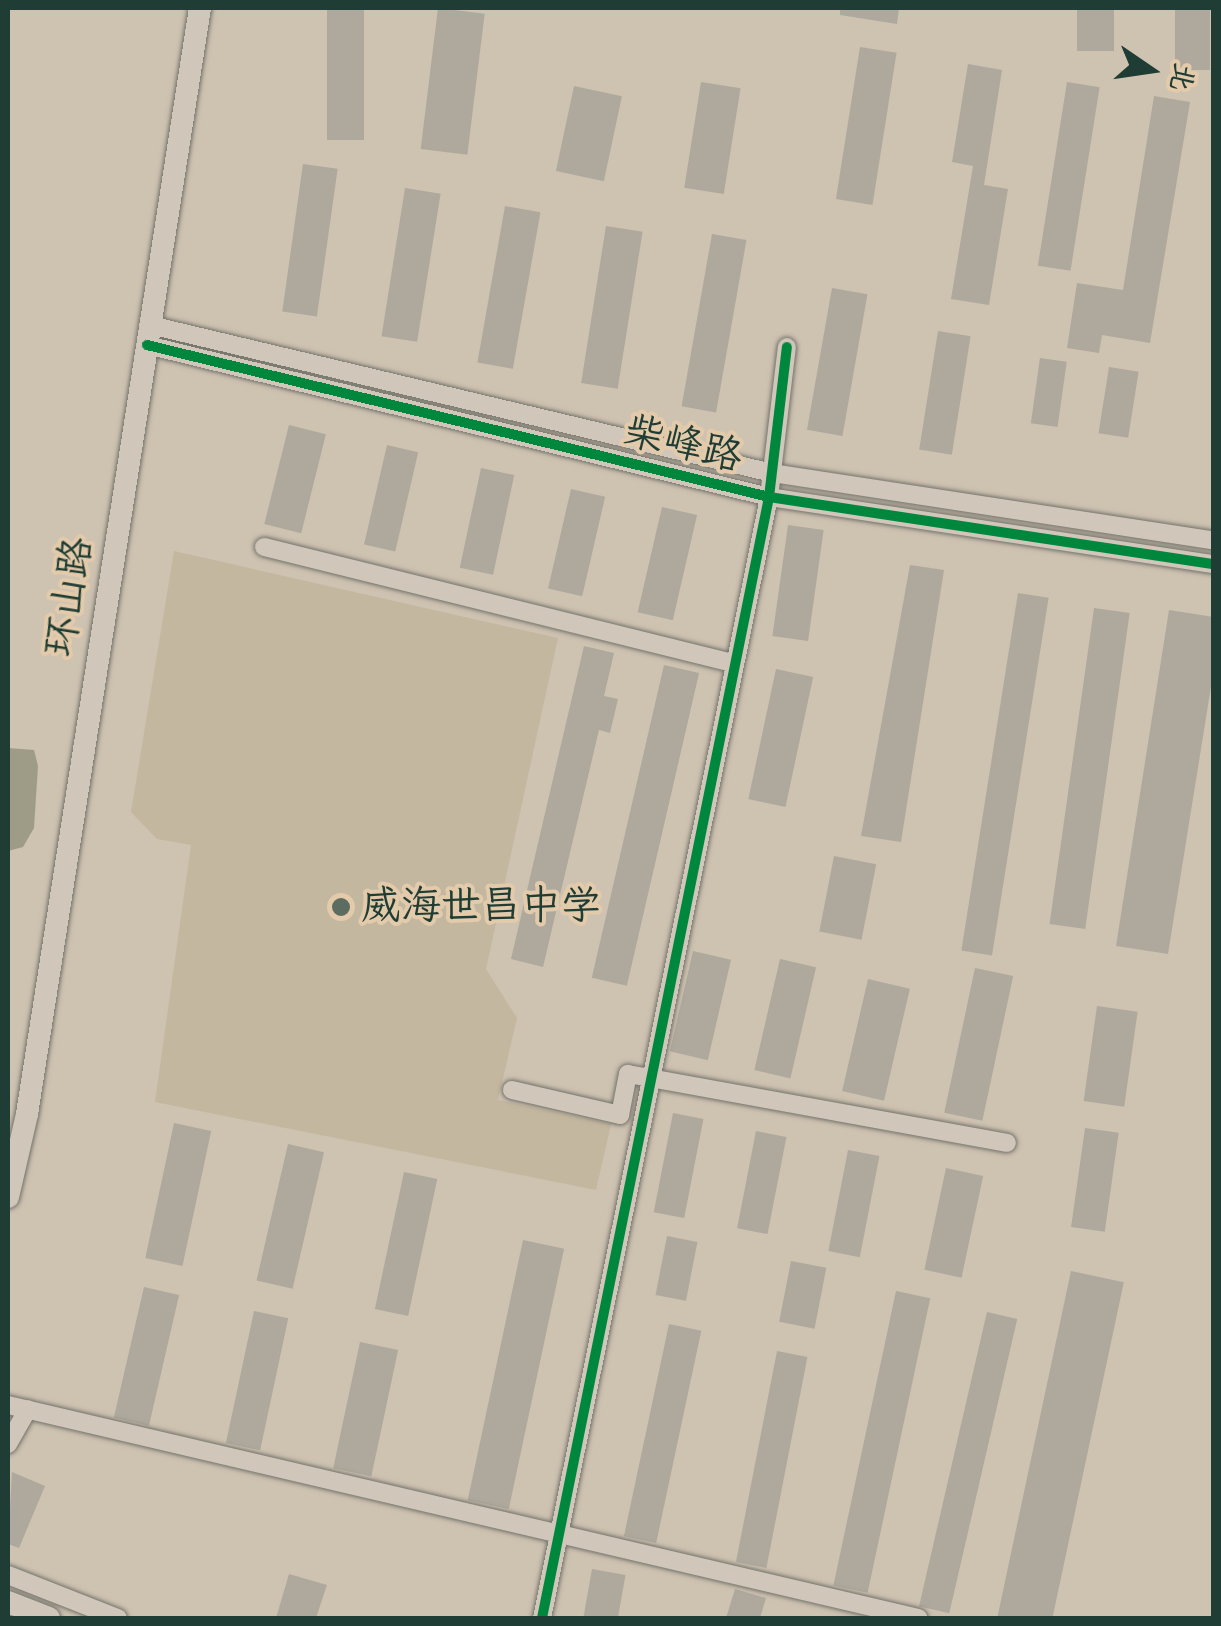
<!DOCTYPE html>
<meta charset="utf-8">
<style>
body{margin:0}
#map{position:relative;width:1221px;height:1626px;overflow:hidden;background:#cec2b1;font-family:Mynerve,"LXGW WenKai TC",sans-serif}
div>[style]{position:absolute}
.built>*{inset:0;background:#c4b7a0}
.water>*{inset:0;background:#9e9b86}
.building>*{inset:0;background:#afa99d;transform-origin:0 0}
.roads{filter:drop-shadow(0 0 2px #73736a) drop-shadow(0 0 2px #73736a)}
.minor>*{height:18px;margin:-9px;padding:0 9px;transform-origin:9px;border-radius:9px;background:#d0c6ba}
.major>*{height:22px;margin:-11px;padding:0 11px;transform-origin:11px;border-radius:11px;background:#d0c6ba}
.cycleway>*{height:10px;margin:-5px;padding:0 5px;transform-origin:5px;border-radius:5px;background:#00873e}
.dots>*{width:28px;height:28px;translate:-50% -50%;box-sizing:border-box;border:5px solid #e2caaa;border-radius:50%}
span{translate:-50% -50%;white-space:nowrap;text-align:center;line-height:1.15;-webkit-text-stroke:8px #e2caaa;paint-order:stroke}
.street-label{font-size:40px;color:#1f3d34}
.poi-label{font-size:40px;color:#1f3d34}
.left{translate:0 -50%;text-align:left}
.frame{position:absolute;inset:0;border:10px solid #1f3d34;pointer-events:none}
.north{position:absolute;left:1101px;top:20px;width:100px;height:100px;-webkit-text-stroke:8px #e2caaa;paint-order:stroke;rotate:103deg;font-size:28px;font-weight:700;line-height:40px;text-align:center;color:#1f3d34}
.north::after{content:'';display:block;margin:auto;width:35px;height:45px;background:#1f3d34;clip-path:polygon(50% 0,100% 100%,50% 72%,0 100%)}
</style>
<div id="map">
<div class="built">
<div style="clip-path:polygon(174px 551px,558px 638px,486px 969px,517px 1018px,498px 1100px,611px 1124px,596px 1190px,155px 1102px,191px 845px,157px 839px,131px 812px)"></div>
</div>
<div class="water">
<div style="clip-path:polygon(8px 748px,34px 750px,38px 766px,34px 828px,23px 847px,8px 851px)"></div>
</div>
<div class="building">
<div style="left:327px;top:8px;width:37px;height:132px"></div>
<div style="left:438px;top:8px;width:47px;height:142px;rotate:7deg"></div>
<div style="clip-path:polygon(840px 8px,899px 8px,897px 24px,840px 15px)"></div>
<div style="left:1077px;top:8px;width:37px;height:43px"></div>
<div style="left:1175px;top:8px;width:35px;height:62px"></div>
<div style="left:860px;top:47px;width:37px;height:154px;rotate:9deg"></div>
<div style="clip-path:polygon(968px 64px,1002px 70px,984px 185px,1008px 189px,989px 305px,951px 299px,973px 166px,952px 162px)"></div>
<div style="left:701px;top:82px;width:40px;height:107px;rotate:9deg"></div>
<div style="left:1067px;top:82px;width:33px;height:186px;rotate:9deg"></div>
<div style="left:574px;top:86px;width:49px;height:87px;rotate:12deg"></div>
<div style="clip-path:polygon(1154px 96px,1190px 102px,1150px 343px,1102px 335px,1099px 353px,1067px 348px,1077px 283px,1123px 290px)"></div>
<div style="left:303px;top:164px;width:35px;height:149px;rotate:8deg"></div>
<div style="left:405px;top:188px;width:36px;height:150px;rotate:9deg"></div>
<div style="left:505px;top:206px;width:36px;height:159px;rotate:10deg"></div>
<div style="left:606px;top:226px;width:37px;height:159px;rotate:9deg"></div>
<div style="left:712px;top:234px;width:35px;height:175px;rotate:10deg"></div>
<div style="left:832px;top:288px;width:36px;height:144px;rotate:10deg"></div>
<div style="left:938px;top:331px;width:33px;height:120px;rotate:9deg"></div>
<div style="left:1040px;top:358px;width:27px;height:66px;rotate:8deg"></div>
<div style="left:1109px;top:367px;width:30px;height:67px;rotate:9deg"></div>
<div style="left:289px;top:425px;width:38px;height:102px;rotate:14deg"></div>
<div style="left:387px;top:445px;width:32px;height:102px;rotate:13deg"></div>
<div style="left:481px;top:468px;width:34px;height:102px;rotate:12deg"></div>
<div style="left:571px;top:489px;width:35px;height:102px;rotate:13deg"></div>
<div style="left:662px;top:507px;width:36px;height:108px;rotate:13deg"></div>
<div style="left:788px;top:525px;width:36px;height:112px;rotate:8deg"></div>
<div style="clip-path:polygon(910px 565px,944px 570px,901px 842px,861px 836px)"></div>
<div style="left:1018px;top:593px;width:31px;height:362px;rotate:9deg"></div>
<div style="left:1094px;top:608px;width:36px;height:319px;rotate:8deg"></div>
<div style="clip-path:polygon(1169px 610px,1214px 617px,1214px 668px,1168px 954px,1116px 946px)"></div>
<div style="clip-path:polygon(584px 646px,614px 653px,604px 696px,618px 699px,610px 733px,599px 730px,543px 967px,511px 959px)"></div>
<div style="left:664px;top:665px;width:36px;height:321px;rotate:13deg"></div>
<div style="left:776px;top:669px;width:38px;height:133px;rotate:12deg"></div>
<div style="left:834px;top:856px;width:43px;height:77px;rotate:11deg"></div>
<div style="left:693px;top:951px;width:39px;height:103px;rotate:13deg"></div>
<div style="left:780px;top:959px;width:37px;height:114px;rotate:13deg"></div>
<div style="left:975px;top:968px;width:39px;height:148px;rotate:12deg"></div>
<div style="left:868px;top:979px;width:43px;height:115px;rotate:13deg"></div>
<div style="left:1097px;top:1006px;width:41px;height:96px;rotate:8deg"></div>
<div style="left:673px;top:1113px;width:31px;height:101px;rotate:11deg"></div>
<div style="left:174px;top:1123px;width:38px;height:138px;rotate:12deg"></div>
<div style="left:1085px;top:1128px;width:34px;height:100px;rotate:8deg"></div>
<div style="left:756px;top:1131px;width:31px;height:99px;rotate:11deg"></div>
<div style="left:288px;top:1144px;width:37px;height:140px;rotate:13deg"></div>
<div style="left:848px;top:1150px;width:32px;height:103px;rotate:11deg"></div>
<div style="left:946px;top:1168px;width:38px;height:104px;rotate:12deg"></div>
<div style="left:404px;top:1172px;width:34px;height:140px;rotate:12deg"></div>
<div style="left:667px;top:1236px;width:31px;height:60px;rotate:11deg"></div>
<div style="left:523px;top:1240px;width:42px;height:266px;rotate:12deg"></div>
<div style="left:791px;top:1261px;width:36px;height:62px;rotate:11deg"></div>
<div style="left:1071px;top:1271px;width:54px;height:355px;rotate:12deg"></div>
<div style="left:144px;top:1287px;width:36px;height:134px;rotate:13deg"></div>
<div style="left:896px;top:1291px;width:35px;height:301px;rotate:12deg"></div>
<div style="left:254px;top:1311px;width:35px;height:135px;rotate:12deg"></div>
<div style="left:987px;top:1312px;width:31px;height:302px;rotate:13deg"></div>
<div style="left:669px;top:1324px;width:33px;height:217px;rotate:12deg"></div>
<div style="left:360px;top:1342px;width:39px;height:129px;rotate:12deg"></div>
<div style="left:777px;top:1351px;width:31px;height:215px;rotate:11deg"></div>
<div style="clip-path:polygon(12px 1472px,45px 1486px,19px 1548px,8px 1544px)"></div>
<div style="left:592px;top:1569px;width:34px;height:50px;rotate:10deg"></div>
<div style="clip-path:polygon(289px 1574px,327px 1585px,316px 1618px,276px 1618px)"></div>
<div style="clip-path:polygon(735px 1589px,766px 1598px,760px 1618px,726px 1618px)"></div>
</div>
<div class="roads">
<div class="minor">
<div style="left:150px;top:325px;width:639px;rotate:13.38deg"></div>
<div style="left:772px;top:473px;width:447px;rotate:8.7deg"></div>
<div style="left:147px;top:345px;width:640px;rotate:13.73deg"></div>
<div style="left:769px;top:497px;width:450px;rotate:8.6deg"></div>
<div style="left:264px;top:547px;width:483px;rotate:13.9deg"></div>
<div style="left:512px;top:1090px;width:111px;rotate:13deg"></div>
<div style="left:620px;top:1115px;width:42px;rotate:-79deg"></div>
<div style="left:628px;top:1074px;width:385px;rotate:10.3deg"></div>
<div style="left:8px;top:1405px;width:935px;rotate:13.17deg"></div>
<div style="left:8px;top:1444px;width:40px;rotate:-60.3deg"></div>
<div style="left:8px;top:1575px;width:118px;rotate:21.4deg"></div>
<div style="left:542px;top:1618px;width:1144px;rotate:-78.55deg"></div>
<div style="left:769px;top:497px;width:151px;rotate:-83.2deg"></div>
</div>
<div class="major">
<div style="left:8px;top:1197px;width:85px;rotate:-77.1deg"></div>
<div style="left:27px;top:1114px;width:1119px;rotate:-81.11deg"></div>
<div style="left:8px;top:1602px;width:44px;rotate:21.3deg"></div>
</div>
</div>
<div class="cycleway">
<div style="left:147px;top:345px;width:640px;rotate:13.73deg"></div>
<div style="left:769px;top:497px;width:450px;rotate:8.6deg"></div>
<div style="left:542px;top:1618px;width:1144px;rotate:-78.55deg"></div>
<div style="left:769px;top:497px;width:151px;rotate:-83.2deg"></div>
</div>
<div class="dots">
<div style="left:341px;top:907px;background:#5c6c60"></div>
</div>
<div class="street-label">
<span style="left:683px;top:445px;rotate:14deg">柴峰路</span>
<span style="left:70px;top:597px;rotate:-81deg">环山路</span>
</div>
<div class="poi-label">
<span class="left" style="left:361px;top:907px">威海世昌中学</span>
</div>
<div class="frame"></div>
<div class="north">北</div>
</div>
